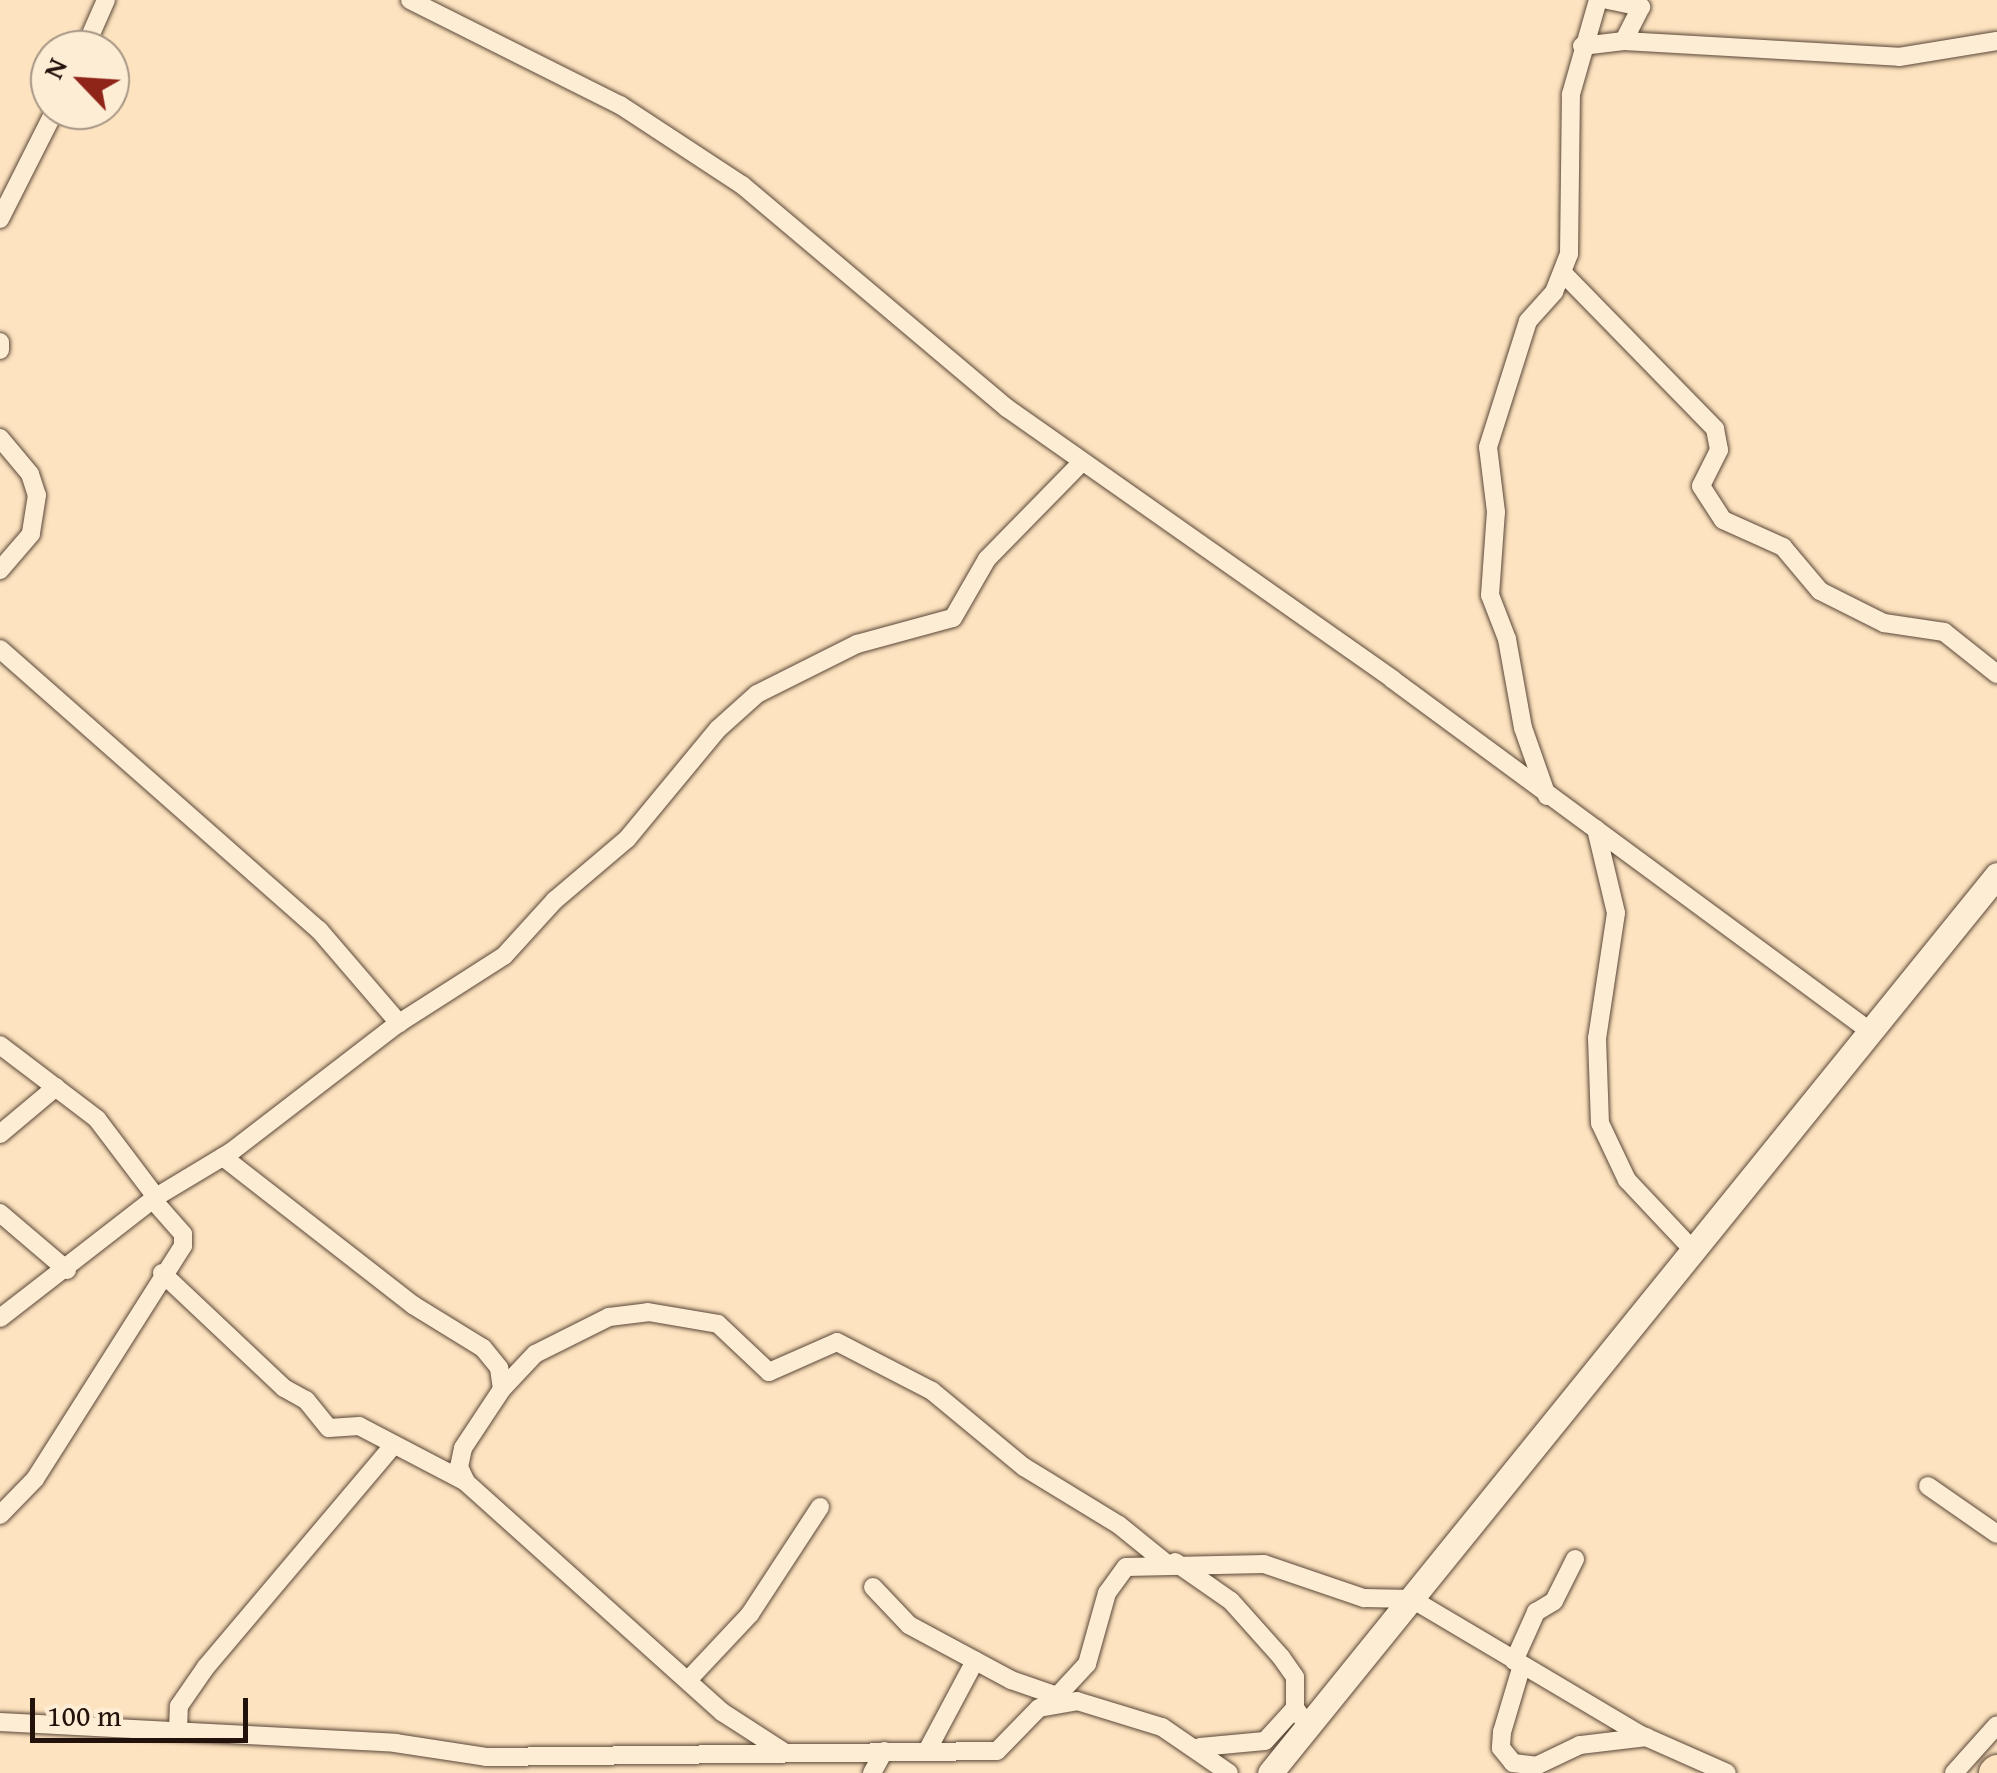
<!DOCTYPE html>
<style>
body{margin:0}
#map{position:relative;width:1997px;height:1773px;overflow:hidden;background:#fde3bf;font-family:"Gentium Book Plus",serif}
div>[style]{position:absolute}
.roads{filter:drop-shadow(0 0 2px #5a4638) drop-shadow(0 0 2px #5a4638)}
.street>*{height:18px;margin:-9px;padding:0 9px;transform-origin:9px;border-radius:9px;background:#feedd5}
.secondary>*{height:25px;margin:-12.5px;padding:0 12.5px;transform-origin:12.5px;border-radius:12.5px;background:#feedd5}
.highway>*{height:32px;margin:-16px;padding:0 16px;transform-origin:16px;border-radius:16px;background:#fde3bf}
span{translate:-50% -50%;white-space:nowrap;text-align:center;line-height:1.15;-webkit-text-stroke:8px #feedd5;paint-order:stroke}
.north{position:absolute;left:30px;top:30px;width:100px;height:100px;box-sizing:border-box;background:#feedd5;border:2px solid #a69584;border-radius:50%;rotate:295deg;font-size:28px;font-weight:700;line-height:40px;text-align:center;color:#23110b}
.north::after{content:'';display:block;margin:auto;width:35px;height:45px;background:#8f2418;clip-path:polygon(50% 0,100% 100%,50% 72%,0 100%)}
.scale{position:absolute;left:30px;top:1698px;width:218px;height:45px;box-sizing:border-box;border:5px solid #23110b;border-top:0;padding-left:12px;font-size:30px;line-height:35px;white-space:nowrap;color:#23110b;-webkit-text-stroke:8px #feedd5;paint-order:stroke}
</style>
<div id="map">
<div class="roads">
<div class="street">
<div style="left:410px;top:0;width:235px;rotate:26.6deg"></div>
<div style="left:620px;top:105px;width:146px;rotate:33.3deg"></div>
<div style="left:742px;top:185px;width:346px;rotate:40.1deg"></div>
<div style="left:1007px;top:408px;width:471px;rotate:35.1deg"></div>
<div style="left:1392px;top:679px;width:590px;rotate:36.38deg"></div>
<div style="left:1608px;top:0;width:34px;rotate:12deg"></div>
<div style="left:1641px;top:7px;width:38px;rotate:117deg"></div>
<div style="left:1624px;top:41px;width:275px;rotate:3.3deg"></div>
<div style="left:1899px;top:57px;width:99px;rotate:-9.3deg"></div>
<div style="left:1582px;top:46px;width:42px;rotate:-6.8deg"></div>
<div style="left:84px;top:50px;width:55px;rotate:-66.3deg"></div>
<div style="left:0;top:219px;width:122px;rotate:-63.2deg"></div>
<div style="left:1563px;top:273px;width:218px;rotate:45.7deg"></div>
<div style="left:1715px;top:429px;width:21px;rotate:79deg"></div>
<div style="left:1719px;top:450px;width:40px;rotate:116.6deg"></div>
<div style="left:1701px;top:486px;width:40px;rotate:57.1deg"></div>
<div style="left:1723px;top:520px;width:66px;rotate:24.2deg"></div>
<div style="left:1783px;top:547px;width:57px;rotate:49.9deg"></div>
<div style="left:1820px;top:591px;width:72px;rotate:26.6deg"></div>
<div style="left:1884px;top:623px;width:61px;rotate:8.5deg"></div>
<div style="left:1944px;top:632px;width:68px;rotate:38.4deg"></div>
<div style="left:0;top:342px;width:8px;rotate:90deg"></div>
<div style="left:0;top:438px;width:47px;rotate:50.2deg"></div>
<div style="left:30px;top:474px;width:22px;rotate:72deg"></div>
<div style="left:37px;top:495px;width:39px;rotate:99deg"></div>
<div style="left:31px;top:534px;width:48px;rotate:130.7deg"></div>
<div style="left:0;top:649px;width:425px;rotate:41.4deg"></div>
<div style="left:319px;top:930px;width:123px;rotate:49.3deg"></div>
<div style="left:1547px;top:796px;width:72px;rotate:-109.4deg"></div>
<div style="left:1523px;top:728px;width:90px;rotate:-100.2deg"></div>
<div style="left:1507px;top:639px;width:47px;rotate:-111.1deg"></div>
<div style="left:1490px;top:595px;width:83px;rotate:-85.9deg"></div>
<div style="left:1496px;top:512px;width:65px;rotate:-97deg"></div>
<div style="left:1488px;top:447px;width:132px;rotate:-72.4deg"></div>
<div style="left:1528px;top:321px;width:39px;rotate:-48deg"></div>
<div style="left:1554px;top:292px;width:41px;rotate:-68.5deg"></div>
<div style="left:1569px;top:254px;width:160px;rotate:-89.3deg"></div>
<div style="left:1571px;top:94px;width:98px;rotate:-74deg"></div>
<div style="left:1596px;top:829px;width:86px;rotate:76.6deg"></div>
<div style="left:1616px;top:913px;width:126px;rotate:98.6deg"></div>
<div style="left:1597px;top:1038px;width:85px;rotate:88deg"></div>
<div style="left:1600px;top:1123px;width:63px;rotate:64.7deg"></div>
<div style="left:1627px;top:1180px;width:98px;rotate:46.7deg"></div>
<div style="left:0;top:1045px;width:122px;rotate:37.3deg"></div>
<div style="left:97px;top:1119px;width:98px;rotate:52.9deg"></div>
<div style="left:0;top:1134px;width:73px;rotate:-40deg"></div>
<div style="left:223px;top:1157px;width:241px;rotate:37.9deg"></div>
<div style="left:413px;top:1305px;width:82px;rotate:31.6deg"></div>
<div style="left:483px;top:1348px;width:26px;rotate:51deg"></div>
<div style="left:499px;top:1368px;width:21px;rotate:82deg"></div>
<div style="left:0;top:1213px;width:88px;rotate:40.4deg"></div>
<div style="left:162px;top:1273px;width:168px;rotate:43.3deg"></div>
<div style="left:284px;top:1388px;width:25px;rotate:29deg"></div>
<div style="left:306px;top:1400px;width:36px;rotate:51deg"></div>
<div style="left:329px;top:1428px;width:30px;rotate:-4deg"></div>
<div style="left:359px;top:1426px;width:121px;rotate:27.6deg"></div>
<div style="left:0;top:1318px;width:197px;rotate:-37.8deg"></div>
<div style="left:156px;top:1197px;width:87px;rotate:-31deg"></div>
<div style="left:231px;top:1152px;width:208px;rotate:-37.6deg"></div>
<div style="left:396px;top:1025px;width:128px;rotate:-32.6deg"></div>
<div style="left:504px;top:956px;width:76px;rotate:-47.7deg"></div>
<div style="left:555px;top:900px;width:94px;rotate:-40.3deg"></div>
<div style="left:627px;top:839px;width:143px;rotate:-50.4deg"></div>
<div style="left:718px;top:729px;width:52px;rotate:-41.9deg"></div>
<div style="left:757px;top:694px;width:112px;rotate:-26.6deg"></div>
<div style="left:857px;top:644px;width:99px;rotate:-15.2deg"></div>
<div style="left:953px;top:618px;width:68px;rotate:-60deg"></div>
<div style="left:987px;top:559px;width:134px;rotate:-45.6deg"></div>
<div style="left:1928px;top:1486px;width:84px;rotate:34.8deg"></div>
<div style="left:0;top:1515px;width:50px;rotate:-45.8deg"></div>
<div style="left:35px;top:1479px;width:276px;rotate:-57.6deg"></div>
<div style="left:183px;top:1246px;width:12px;rotate:-90deg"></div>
<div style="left:183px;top:1234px;width:45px;rotate:-131.4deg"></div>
<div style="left:1175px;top:1562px;width:68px;rotate:34.9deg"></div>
<div style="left:1231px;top:1601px;width:75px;rotate:48.2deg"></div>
<div style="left:1281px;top:1657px;width:24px;rotate:55deg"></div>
<div style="left:1295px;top:1677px;width:31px;rotate:90deg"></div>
<div style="left:1295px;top:1708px;width:21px;rotate:55deg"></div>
<div style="left:873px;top:1587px;width:52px;rotate:46.5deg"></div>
<div style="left:909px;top:1625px;width:116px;rotate:28.3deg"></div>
<div style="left:1011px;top:1680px;width:49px;rotate:19.2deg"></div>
<div style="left:1514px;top:1661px;width:54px;rotate:-65.8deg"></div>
<div style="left:1536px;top:1612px;width:21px;rotate:-31deg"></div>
<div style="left:1554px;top:1601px;width:47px;rotate:-63.4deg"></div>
<div style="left:1522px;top:1665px;width:70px;rotate:106.6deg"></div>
<div style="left:1502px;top:1732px;width:16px;rotate:94deg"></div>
<div style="left:1501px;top:1748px;width:19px;rotate:51deg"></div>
<div style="left:1513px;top:1763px;width:23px;rotate:7deg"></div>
<div style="left:1536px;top:1766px;width:49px;rotate:-25.5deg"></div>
<div style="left:1580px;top:1745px;width:67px;rotate:-6.8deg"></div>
<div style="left:689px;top:1679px;width:89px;rotate:-46.8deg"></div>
<div style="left:750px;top:1614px;width:128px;rotate:-56.8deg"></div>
<div style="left:1049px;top:1705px;width:56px;rotate:-47.2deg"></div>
<div style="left:1087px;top:1664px;width:74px;rotate:-74.3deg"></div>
<div style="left:1107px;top:1593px;width:32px;rotate:-54deg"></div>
<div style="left:1126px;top:1567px;width:138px;rotate:-1.2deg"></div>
<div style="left:1264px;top:1564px;width:106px;rotate:18.8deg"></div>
<div style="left:1364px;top:1598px;width:48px;rotate:1.2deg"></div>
<div style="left:1412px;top:1599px;width:264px;rotate:30.7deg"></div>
<div style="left:1639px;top:1734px;width:96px;rotate:23.9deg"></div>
<div style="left:0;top:1722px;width:396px;rotate:3deg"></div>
<div style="left:395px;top:1743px;width:92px;rotate:8.7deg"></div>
<div style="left:486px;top:1757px;width:511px;rotate:-0.67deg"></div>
<div style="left:997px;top:1751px;width:60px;rotate:-45.7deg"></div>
<div style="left:1039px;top:1708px;width:39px;rotate:-10deg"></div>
<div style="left:1077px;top:1701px;width:89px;rotate:17deg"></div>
<div style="left:1162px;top:1727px;width:81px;rotate:34.5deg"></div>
<div style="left:178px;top:1731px;width:25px;rotate:-88deg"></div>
<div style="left:179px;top:1706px;width:47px;rotate:-55.3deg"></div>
<div style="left:206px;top:1667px;width:288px;rotate:-49.8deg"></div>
<div style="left:1200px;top:1747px;width:65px;rotate:-5.3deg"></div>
<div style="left:1265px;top:1741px;width:45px;rotate:-47.7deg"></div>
<div style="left:928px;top:1749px;width:100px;rotate:-61.9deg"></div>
<div style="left:784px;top:1752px;width:74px;rotate:-147.2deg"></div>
<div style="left:722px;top:1712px;width:344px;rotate:-138.1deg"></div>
<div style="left:466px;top:1482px;width:17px;rotate:-115deg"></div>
<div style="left:459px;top:1467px;width:19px;rotate:-78deg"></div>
<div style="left:463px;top:1448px;width:71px;rotate:-56.5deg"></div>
<div style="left:502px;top:1389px;width:48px;rotate:-46.7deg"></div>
<div style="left:535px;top:1354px;width:83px;rotate:-26.6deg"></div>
<div style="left:609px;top:1317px;width:39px;rotate:-7deg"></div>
<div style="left:648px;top:1312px;width:71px;rotate:9.7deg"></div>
<div style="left:718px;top:1324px;width:70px;rotate:43.3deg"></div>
<div style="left:769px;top:1372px;width:74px;rotate:-23.8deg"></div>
<div style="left:837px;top:1342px;width:107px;rotate:27.3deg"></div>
<div style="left:932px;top:1391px;width:119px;rotate:39.6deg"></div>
<div style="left:1024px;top:1467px;width:111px;rotate:31.4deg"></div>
<div style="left:1119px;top:1525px;width:60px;rotate:39deg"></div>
<div style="left:872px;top:1773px;width:25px;rotate:-61deg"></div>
<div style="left:1954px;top:1773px;width:64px;rotate:-48.1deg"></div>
</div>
<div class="secondary">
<div style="left:1270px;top:1773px;width:1155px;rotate:-51.01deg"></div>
</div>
<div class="highway">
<div style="left:1995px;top:1773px;width:3px;rotate:-45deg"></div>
</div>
</div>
<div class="north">N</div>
<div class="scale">100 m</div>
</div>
